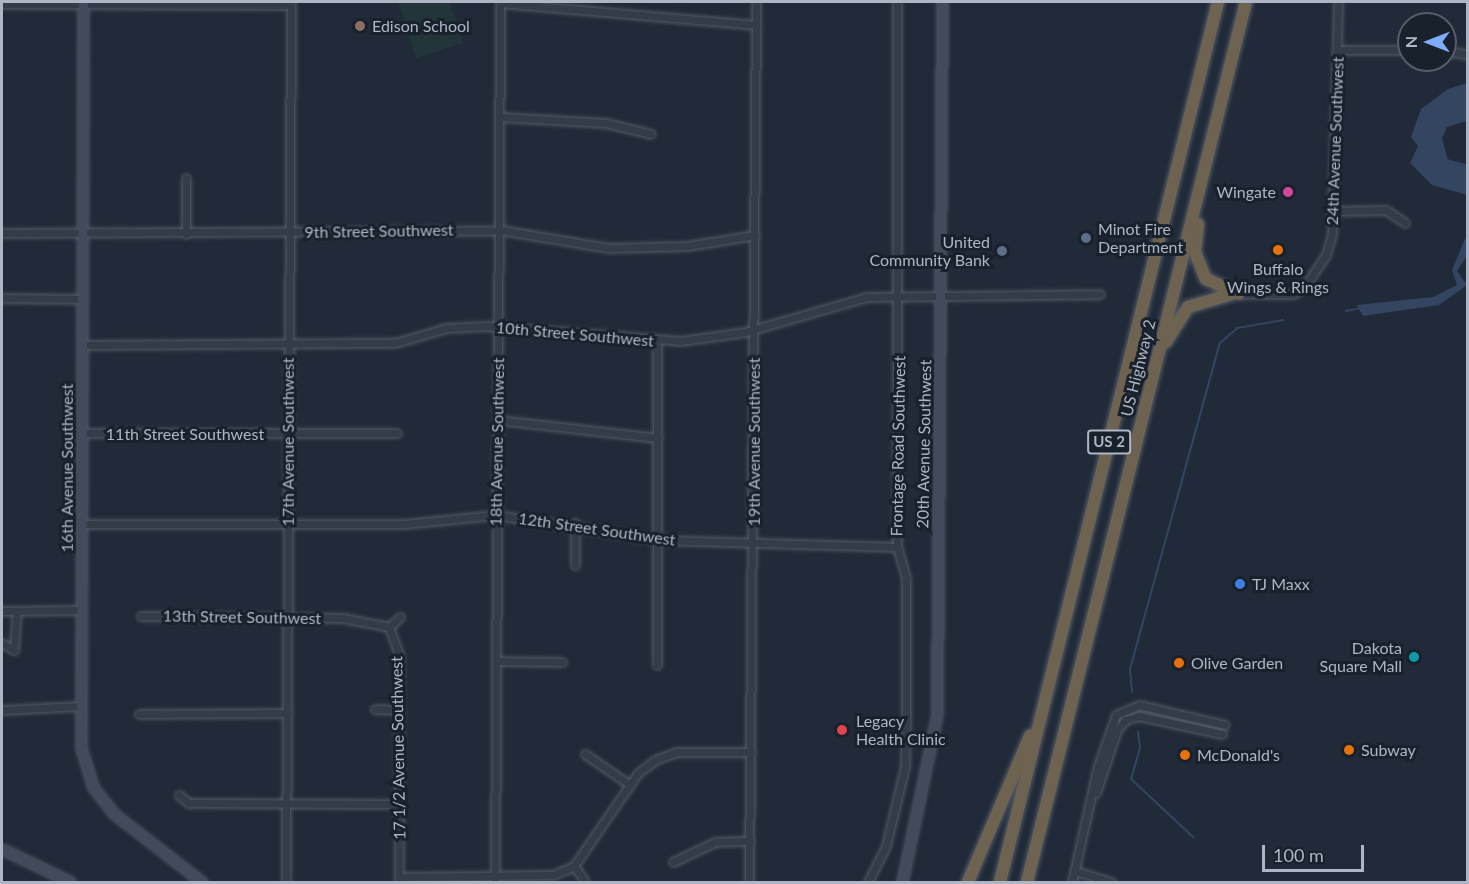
<!DOCTYPE html>
<style>
body{margin:0}
#map{position:relative;width:1469px;height:884px;overflow:hidden;background:#202a38;font-family:Lato,sans-serif}
div>[style]{position:absolute}
.green>*{inset:0;background:#223639}
.water>*{inset:0;background:#334560}
.stream>*{height:2px;margin:-1px;padding:0 1px;transform-origin:1px;border-radius:1px;background:#334560}
.roads{filter:drop-shadow(0 0 2px #515966) drop-shadow(0 0 2px #515966)}
.street>*{height:7px;margin:-3.5px;padding:0 3.5px;transform-origin:3.5px;border-radius:3.5px;background:#333c48}
.secondary>*{height:9px;margin:-4.5px;padding:0 4.5px;transform-origin:4.5px;border-radius:4.5px;background:#414b5b}
.highway>*{height:12px;margin:-6px;padding:0 6px;transform-origin:6px;border-radius:6px;background:#6e6350}
.dots>*{width:16px;height:16px;translate:-50% -50%;box-sizing:border-box;border:3px solid #19212d;border-radius:50%}
span{translate:-50% -50%;white-space:nowrap;text-align:center;line-height:1.15;-webkit-text-stroke:6px #19212d;paint-order:stroke}
.shield-label span{padding:2px 4px;background:#19212d;border:2px solid;border-radius:4px;-webkit-text-stroke-width:0}
.shield-label{font-size:15px;color:#aeb6c5;font-weight:700}
.poi-label{font-size:16px;color:#aeb6c5}
.left{translate:0 -50%;text-align:left}
.right{translate:-100% -50%;text-align:right}
.street-label{font-size:16px;color:#aeb6c5}
.frame{position:absolute;inset:0;border:3px solid #aeb6c5;pointer-events:none}
.north{position:absolute;left:1397px;top:12px;width:60px;height:60px;box-sizing:border-box;background:#19212d;border:2px solid #555d6a;border-radius:50%;rotate:270deg;font-size:16px;font-weight:700;line-height:24px;text-align:center;color:#aeb6c5}
.north::after{content:'';display:block;margin:auto;width:21px;height:27px;background:#7facf9;clip-path:polygon(50% 0,100% 100%,50% 72%,0 100%)}
.scale{position:absolute;left:1262px;top:845px;width:102px;height:27px;box-sizing:border-box;border:3px solid #aeb6c5;border-top:0;padding-left:8px;font-size:18px;line-height:21px;white-space:nowrap;color:#aeb6c5;-webkit-text-stroke:4px #19212d;paint-order:stroke}
</style>
<div id="map">
<div class="green">
<div style="clip-path:polygon(398px 2px,450px 2px,463px 43px,416px 58px)"></div>
</div>
<div class="water">
<div style="clip-path:polygon(1467px 83px,1467px 121px,1447px 127px,1442px 138px,1448px 161px,1467px 167px,1467px 195px,1432px 185px,1410px 163px,1418px 146px,1411px 137px,1421px 109px,1448px 89px)"></div>
<div style="clip-path:polygon(1467px 234px,1467px 256px,1457px 271px,1467px 285px,1439px 305px,1363px 316px,1357px 305px,1433px 297px,1457px 285px,1452px 270px)"></div>
</div>
<div class="stream">
<div style="left:1447px;top:160px;width:22px;rotate:16deg"></div>
<div style="left:1346px;top:311px;width:15px;rotate:-11deg"></div>
<div style="left:1132px;top:692px;width:23px;rotate:-95deg"></div>
<div style="left:1130px;top:669px;width:338px;rotate:-74.6deg"></div>
<div style="left:1220px;top:343px;width:23px;rotate:-41deg"></div>
<div style="left:1237px;top:328px;width:47px;rotate:-9.9deg"></div>
<div style="left:1138px;top:732px;width:16px;rotate:83deg"></div>
<div style="left:1140px;top:748px;width:32px;rotate:106deg"></div>
<div style="left:1131px;top:779px;width:85px;rotate:43.1deg"></div>
</div>
<div class="roads">
<div class="street">
<div style="left:500px;top:3px;width:257px;rotate:4.9deg"></div>
<div style="left:2px;top:4px;width:289px;rotate:0.2deg"></div>
<div style="left:1338px;top:50px;width:71px"></div>
<div style="left:1445px;top:50px;width:24px;rotate:12deg"></div>
<div style="left:501px;top:117px;width:105px;rotate:3.3deg"></div>
<div style="left:606px;top:123px;width:46px;rotate:13.7deg"></div>
<div style="left:186px;top:178px;width:56px;rotate:90deg"></div>
<div style="left:1333px;top:211px;width:53px;rotate:-1.1deg"></div>
<div style="left:1386px;top:210px;width:23px;rotate:34deg"></div>
<div style="left:2px;top:233px;width:499px;rotate:-0.3deg"></div>
<div style="left:501px;top:230px;width:109px;rotate:9.5deg"></div>
<div style="left:608px;top:248px;width:79px;rotate:-1.5deg"></div>
<div style="left:687px;top:246px;width:69px;rotate:-9.2deg"></div>
<div style="left:1239px;top:294px;width:54px"></div>
<div style="left:1293px;top:294px;width:14px;rotate:-34deg"></div>
<div style="left:1305px;top:286px;width:37px;rotate:-56deg"></div>
<div style="left:1326px;top:255px;width:22px;rotate:-74deg"></div>
<div style="left:1332px;top:234px;width:232px;rotate:-88.5deg"></div>
<div style="left:2px;top:298px;width:81px;rotate:0.7deg"></div>
<div style="left:657px;top:340px;width:325px;rotate:90deg"></div>
<div style="left:83px;top:345px;width:312px;rotate:-0.4deg"></div>
<div style="left:395px;top:343px;width:53px;rotate:-16.4deg"></div>
<div style="left:446px;top:328px;width:41px;rotate:-2.8deg"></div>
<div style="left:487px;top:326px;width:194px;rotate:4.4deg"></div>
<div style="left:680px;top:341px;width:66px;rotate:-7.9deg"></div>
<div style="left:745px;top:332px;width:126px;rotate:-16.1deg"></div>
<div style="left:866px;top:297px;width:234px;rotate:-0.7deg"></div>
<div style="left:498px;top:420px;width:161px;rotate:6.4deg"></div>
<div style="left:82px;top:433px;width:315px"></div>
<div style="left:575px;top:523px;width:42px;rotate:90deg"></div>
<div style="left:82px;top:524px;width:322px"></div>
<div style="left:404px;top:524px;width:92px;rotate:-5.6deg"></div>
<div style="left:496px;top:515px;width:167px;rotate:8.6deg"></div>
<div style="left:661px;top:540px;width:236px;rotate:1.7deg"></div>
<div style="left:2px;top:611px;width:79px;rotate:-0.7deg"></div>
<div style="left:141px;top:616px;width:202px;rotate:0.6deg"></div>
<div style="left:343px;top:618px;width:47px;rotate:11.1deg"></div>
<div style="left:389px;top:627px;width:30px;rotate:70deg"></div>
<div style="left:399px;top:655px;width:227px;rotate:90deg"></div>
<div style="left:389px;top:627px;width:15px;rotate:-42deg"></div>
<div style="left:2px;top:643px;width:14px;rotate:30deg"></div>
<div style="left:14px;top:650px;width:39px;rotate:-86deg"></div>
<div style="left:496px;top:661px;width:66px;rotate:0.9deg"></div>
<div style="left:375px;top:709px;width:24px;rotate:2deg"></div>
<div style="left:2px;top:710px;width:79px;rotate:-2.9deg"></div>
<div style="left:139px;top:714px;width:149px;rotate:-0.4deg"></div>
<div style="left:585px;top:754px;width:55px;rotate:34.6deg"></div>
<div style="left:1096px;top:793px;width:66px;rotate:-71.6deg"></div>
<div style="left:1117px;top:730px;width:13px;rotate:-51deg"></div>
<div style="left:1125px;top:720px;width:15px;rotate:-16deg"></div>
<div style="left:1139px;top:716px;width:85px;rotate:12.2deg"></div>
<div style="left:179px;top:795px;width:13px;rotate:39deg"></div>
<div style="left:189px;top:803px;width:210px;rotate:0.3deg"></div>
<div style="left:673px;top:862px;width:47px;rotate:-25.5deg"></div>
<div style="left:715px;top:842px;width:35px;rotate:-2deg"></div>
<div style="left:574px;top:866px;width:19px;rotate:55deg"></div>
<div style="left:1075px;top:871px;width:38px;rotate:17deg"></div>
<div style="left:399px;top:877px;width:154px;rotate:-0.7deg"></div>
<div style="left:553px;top:875px;width:23px;rotate:-23deg"></div>
<div style="left:574px;top:866px;width:113px;rotate:-55.5deg"></div>
<div style="left:638px;top:773px;width:21px;rotate:-37deg"></div>
<div style="left:655px;top:760px;width:23px;rotate:-20deg"></div>
<div style="left:677px;top:752px;width:74px"></div>
<div style="left:286px;top:882px;width:880px;rotate:-89.67deg"></div>
<div style="left:495px;top:882px;width:880px;rotate:-89.67deg"></div>
<div style="left:749px;top:882px;width:880px;rotate:-89.54deg"></div>
<div style="left:868px;top:882px;width:40px;rotate:-63.4deg"></div>
<div style="left:886px;top:846px;width:82px;rotate:-76.6deg"></div>
<div style="left:905px;top:766px;width:48px;rotate:-88.8deg"></div>
<div style="left:906px;top:718px;width:140px;rotate:-90deg"></div>
<div style="left:906px;top:578px;width:32px;rotate:-106deg"></div>
<div style="left:897px;top:547px;width:545px;rotate:-90deg"></div>
<div style="left:1072px;top:882px;width:119px;rotate:-77.4deg"></div>
<div style="left:1098px;top:766px;width:54px;rotate:-70.6deg"></div>
<div style="left:1116px;top:715px;width:25px;rotate:-23deg"></div>
<div style="left:1139px;top:705px;width:88px;rotate:13.1deg"></div>
</div>
<div class="secondary">
<div style="left:83px;top:2px;width:746px;rotate:90.15deg"></div>
<div style="left:81px;top:748px;width:41px;rotate:72.9deg"></div>
<div style="left:93px;top:787px;width:33px;rotate:52deg"></div>
<div style="left:113px;top:813px;width:113px;rotate:37.8deg"></div>
<div style="left:2px;top:849px;width:76px;rotate:25.6deg"></div>
<div style="left:902px;top:882px;width:172px;rotate:-78.2deg"></div>
<div style="left:937px;top:714px;width:712px;rotate:-89.6deg"></div>
</div>
<div class="highway">
<div style="left:1198px;top:224px;width:28px;rotate:96deg"></div>
<div style="left:1195px;top:252px;width:29px;rotate:68deg"></div>
<div style="left:1206px;top:279px;width:36px;rotate:24deg"></div>
<div style="left:1166px;top:342px;width:41px;rotate:-57.8deg"></div>
<div style="left:1188px;top:307px;width:46px;rotate:-16.5deg"></div>
<div style="left:968px;top:882px;width:159px;rotate:-67deg"></div>
<div style="left:1000px;top:882px;width:907px;rotate:-76.09deg"></div>
<div style="left:1027px;top:882px;width:907px;rotate:-76.03deg"></div>
</div>
</div>
<div class="dots">
<div style="left:360px;top:26px;background:#8d6e63"></div>
<div style="left:1288px;top:192px;background:#d1479c"></div>
<div style="left:1086px;top:238px;background:#5c6f8a"></div>
<div style="left:1278px;top:250px;background:#e8710a"></div>
<div style="left:1002px;top:251px;background:#5c6f8a"></div>
<div style="left:1240px;top:584px;background:#3f7fe0"></div>
<div style="left:1414px;top:657px;background:#0f9aa8"></div>
<div style="left:1179px;top:663px;background:#e8710a"></div>
<div style="left:842px;top:730px;background:#e0444e"></div>
<div style="left:1349px;top:750px;background:#e8710a"></div>
<div style="left:1185px;top:755px;background:#e8710a"></div>
</div>
<div class="shield-label">
<span style="left:1109px;top:442px">US 2</span>
</div>
<div class="poi-label">
<span class="left" style="left:372px;top:26px">Edison School</span>
<span class="right" style="left:1276px;top:192px">Wingate</span>
<span class="left" style="left:1098px;top:238px">Minot Fire<br>Department</span>
<span class="right" style="left:990px;top:251px">United<br>Community Bank</span>
<span style="left:1278px;top:278px">Buffalo<br>Wings &amp; Rings</span>
<span class="left" style="left:1252px;top:584px">TJ Maxx</span>
<span class="right" style="left:1402px;top:657px">Dakota<br>Square Mall</span>
<span class="left" style="left:1191px;top:663px">Olive Garden</span>
<span class="left" style="left:856px;top:730px">Legacy<br>Health Clinic</span>
<span class="left" style="left:1361px;top:750px">Subway</span>
<span class="left" style="left:1197px;top:755px">McDonald's</span>
</div>
<div class="street-label">
<span style="left:1335px;top:141px;rotate:-88deg">24th Avenue Southwest</span>
<span style="left:379px;top:231px;rotate:-1deg">9th Street Southwest</span>
<span style="left:575px;top:334px;rotate:5deg">10th Street Southwest</span>
<span style="left:1138px;top:368px;rotate:-76deg">US Highway 2</span>
<span style="left:185px;top:434px">11th Street Southwest</span>
<span style="left:288px;top:442px;rotate:-90deg">17th Avenue Southwest</span>
<span style="left:497px;top:442px;rotate:-89deg">18th Avenue Southwest</span>
<span style="left:754px;top:442px;rotate:-90deg">19th Avenue Southwest</span>
<span style="left:924px;top:444px;rotate:-89deg">20th Avenue Southwest</span>
<span style="left:898px;top:446px;rotate:-89deg">Frontage Road Southwest</span>
<span style="left:67px;top:468px;rotate:-90deg">16th Avenue Southwest</span>
<span style="left:597px;top:529px;rotate:8deg">12th Street Southwest</span>
<span style="left:242px;top:617px;rotate:1deg">13th Street Southwest</span>
<span style="left:398px;top:748px;rotate:-91deg">17 1/2 Avenue Southwest</span>
</div>
<div class="frame"></div>
<div class="north">N</div>
<div class="scale">100 m</div>
</div>
